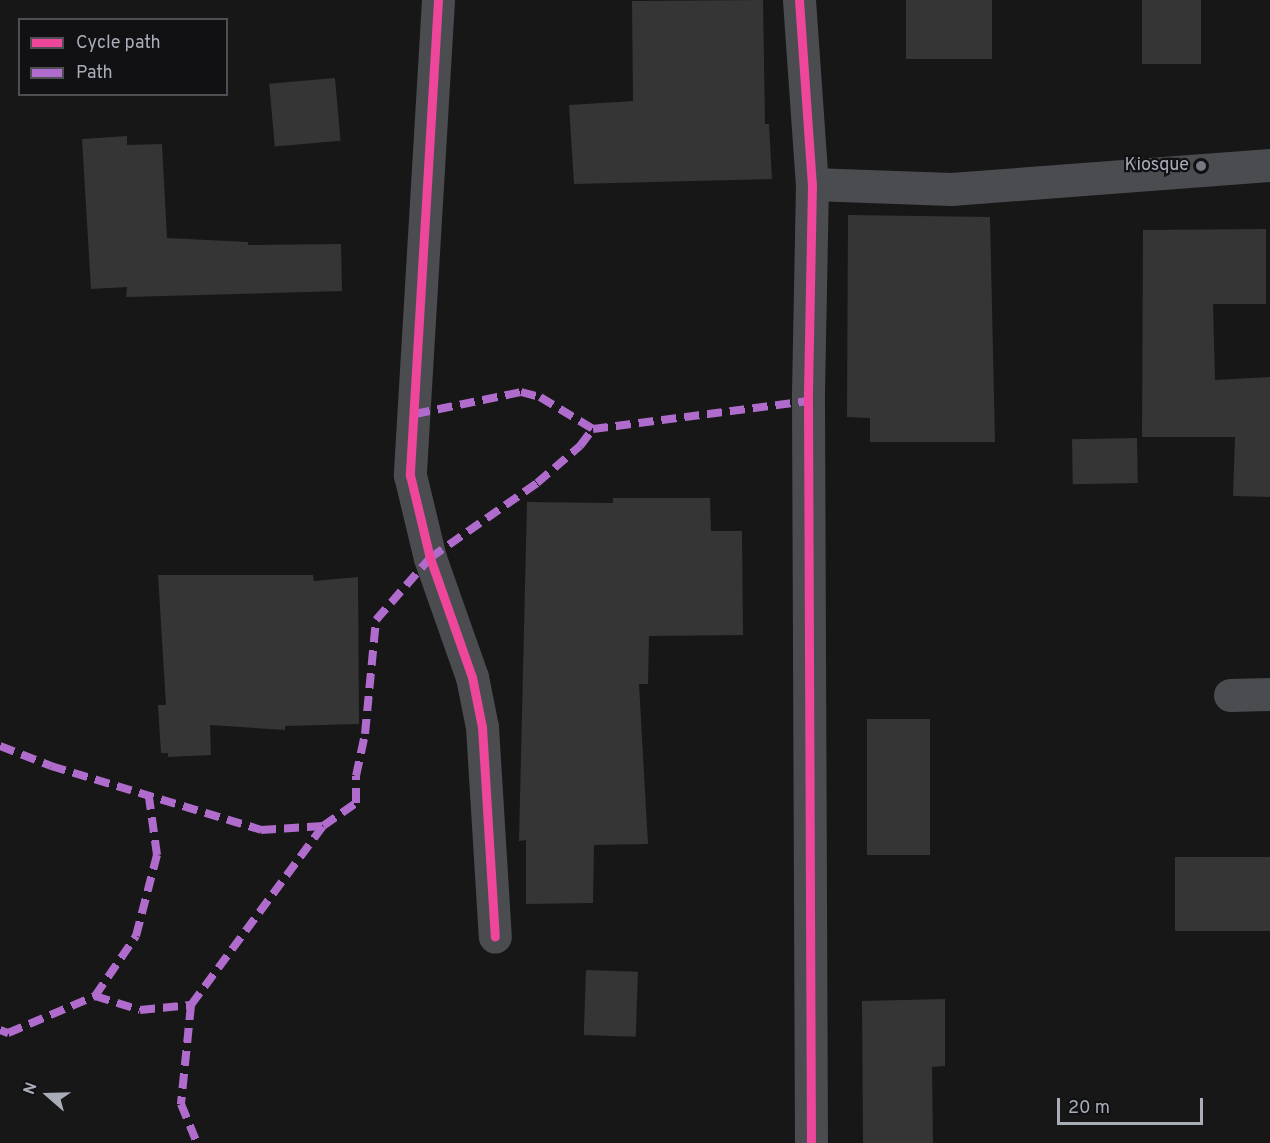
<!DOCTYPE html>
<style>
body{margin:0}
#map{position:relative;width:1270px;height:1143px;overflow:hidden;background:#171717;font-family:Overpass,sans-serif}
div>[style]{position:absolute}
.building>*{inset:0;background:#353536;transform-origin:0 0}
.minor>*{height:33px;margin:-16.5px;padding:0 16.5px;transform-origin:16.5px;border-radius:16.5px;background:#4b4c50}
.quiet>*{height:8px;margin-top:-4px;transform-origin:0;background:repeating-linear-gradient(90deg,#b06ccc 0 15px,transparent 0 23px)}
.cycleway>*{height:9px;margin:-4.5px;padding:0 4.5px;transform-origin:4.5px;border-radius:4.5px;background:#ed469a}
.dots>*{width:16px;height:16px;translate:-50% -50%;box-sizing:border-box;border:3px solid #111113;border-radius:50%}
span{translate:-50% -50%;white-space:nowrap;text-align:center;line-height:1.15;-webkit-text-stroke:4.5px #111113;paint-order:stroke}
.poi-label{font-size:18px;color:#a8adb8}
.right{translate:-100% -50%;text-align:right}
.legend{position:absolute;left:18px;top:18px;width:210px;height:78px;box-sizing:border-box;background:#111113;border:2px solid #4d4f55;margin:0;padding:8px 10px;list-style:none;font-size:18px;color:#a8adb8}
.legend li{display:flex;align-items:center;gap:12px;height:30px}
.legend b{width:30px;border:2px solid #4d4f55}
.north{position:absolute;left:18px;top:1065px;width:60px;height:60px;-webkit-text-stroke:4px #111113;paint-order:stroke;rotate:290deg;font-size:16px;font-weight:700;line-height:24px;text-align:center;color:#a8adb8}
.north::after{content:'';display:block;margin:auto;width:21px;height:27px;background:#a8adb8;clip-path:polygon(50% 0,100% 100%,50% 72%,0 100%)}
.scale{position:absolute;left:1057px;top:1098px;width:146px;height:27px;box-sizing:border-box;border:3px solid #a8adb8;border-top:0;padding-left:8px;font-size:18px;line-height:21px;white-space:nowrap;color:#a8adb8;-webkit-text-stroke:4px #111113;paint-order:stroke}
</style>
<div id="map">
<div class="building">
<div style="clip-path:polygon(763px 0,765px 124px,769px 124px,772px 179px,574px 184px,569px 105px,633px 101px,632px 1px)"></div>
<div style="left:906px;top:0;width:86px;height:59px"></div>
<div style="left:1142px;top:0;width:59px;height:64px"></div>
<div style="left:335px;top:78px;width:63px;height:66px;rotate:85deg"></div>
<div style="clip-path:polygon(127px 136px,127px 145px,162px 144px,167px 238px,248px 242px,248px 245px,341px 244px,342px 291px,126px 297px,127px 287px,91px 289px,82px 139px)"></div>
<div style="clip-path:polygon(848px 215px,990px 217px,995px 442px,870px 442px,870px 418px,847px 417px)"></div>
<div style="clip-path:polygon(1266px 229px,1266px 304px,1213px 304px,1215px 380px,1270px 377px,1270px 497px,1233px 496px,1235px 437px,1142px 437px,1143px 230px)"></div>
<div style="left:1137px;top:438px;width:45px;height:65px;rotate:89deg"></div>
<div style="clip-path:polygon(613px 498px,710px 498px,711px 531px,742px 531px,743px 635px,649px 636px,648px 684px,639px 684px,648px 844px,594px 845px,593px 903px,526px 904px,526px 840px,519px 841px,527px 502px,613px 503px)"></div>
<div style="clip-path:polygon(158px 575px,313px 575px,314px 581px,358px 577px,359px 724px,285px 726px,285px 730px,210px 725px,211px 755px,168px 757px,168px 753px,161px 753px,158px 705px,166px 705px)"></div>
<div style="left:930px;top:719px;width:136px;height:63px;rotate:90deg"></div>
<div style="left:1270px;top:857px;width:74px;height:95px;rotate:90deg"></div>
<div style="left:586px;top:970px;width:52px;height:65px;rotate:2deg"></div>
<div style="clip-path:polygon(945px 999px,945px 1066px,932px 1067px,933px 1143px,863px 1143px,862px 1001px)"></div>
</div>
<div class="minor">
<div style="left:438px;top:0;width:476px;rotate:93.4deg"></div>
<div style="left:410px;top:475px;width:85px;rotate:76.5deg"></div>
<div style="left:430px;top:558px;width:126px;rotate:70.6deg"></div>
<div style="left:472px;top:677px;width:51px;rotate:78.7deg"></div>
<div style="left:482px;top:727px;width:210px;rotate:86.5deg"></div>
<div style="left:799px;top:0;width:184px;rotate:86deg"></div>
<div style="left:812px;top:184px;width:217px;rotate:91.1deg"></div>
<div style="left:808px;top:401px;width:742px;rotate:89.77deg"></div>
<div style="left:812px;top:184px;width:139px;rotate:2.1deg"></div>
<div style="left:951px;top:189px;width:320px;rotate:-4.3deg"></div>
<div style="left:1230px;top:695px;width:40px;rotate:-1.4deg"></div>
</div>
<div class="quiet">
<div style="left:415px;top:414px;width:108px;rotate:-11.7deg"></div>
<div style="left:521px;top:392px;width:20px;rotate:15deg"></div>
<div style="left:540px;top:397px;width:62px;rotate:31.1deg"></div>
<div style="left:593px;top:429px;width:217px;rotate:-7.4deg"></div>
<div style="left:0;top:746px;width:55px;rotate:21.4deg"></div>
<div style="left:51px;top:766px;width:220px;rotate:16.9deg"></div>
<div style="left:261px;top:830px;width:62px;rotate:-3.7deg"></div>
<div style="left:323px;top:826px;width:40px;rotate:-34.9deg"></div>
<div style="left:356px;top:803px;width:27px;rotate:-90deg"></div>
<div style="left:356px;top:776px;width:43px;rotate:-77.9deg"></div>
<div style="left:365px;top:734px;width:115px;rotate:-84.5deg"></div>
<div style="left:376px;top:620px;width:82px;rotate:-48.9deg"></div>
<div style="left:430px;top:558px;width:131px;rotate:-35deg"></div>
<div style="left:537px;top:483px;width:57px;rotate:-40.7deg"></div>
<div style="left:580px;top:446px;width:21px;rotate:-53deg"></div>
<div style="left:95px;top:996px;width:73px;rotate:-55.7deg"></div>
<div style="left:136px;top:936px;width:84px;rotate:-75.5deg"></div>
<div style="left:157px;top:855px;width:59px;rotate:-97.9deg"></div>
<div style="left:191px;top:1005px;width:100px;rotate:95.8deg"></div>
<div style="left:181px;top:1104px;width:42px;rotate:67.7deg"></div>
<div style="left:0;top:1030px;width:9px;rotate:21deg"></div>
<div style="left:8px;top:1033px;width:95px;rotate:-23deg"></div>
<div style="left:95px;top:996px;width:47px;rotate:17.3deg"></div>
<div style="left:140px;top:1010px;width:51px;rotate:-5.6deg"></div>
<div style="left:191px;top:1005px;width:222px;rotate:-53.6deg"></div>
</div>
<div class="cycleway">
<div style="left:438px;top:0;width:476px;rotate:93.4deg"></div>
<div style="left:410px;top:475px;width:85px;rotate:76.5deg"></div>
<div style="left:430px;top:558px;width:126px;rotate:70.6deg"></div>
<div style="left:472px;top:677px;width:51px;rotate:78.7deg"></div>
<div style="left:482px;top:727px;width:210px;rotate:86.5deg"></div>
<div style="left:799px;top:0;width:184px;rotate:86deg"></div>
<div style="left:812px;top:184px;width:217px;rotate:91.1deg"></div>
<div style="left:808px;top:401px;width:742px;rotate:89.77deg"></div>
</div>
<div class="dots">
<div style="left:1201px;top:166px;background:#757880"></div>
</div>
<div class="poi-label">
<span class="right" style="left:1189px;top:166px">Kiosque</span>
</div>
<ul class="legend">
<li><b style="height:8px;background:#ed469a"></b>Cycle path</li>
<li><b style="height:8px;background:#b06ccc"></b>Path</li>
</ul>
<div class="north">N</div>
<div class="scale">20 m</div>
</div>
